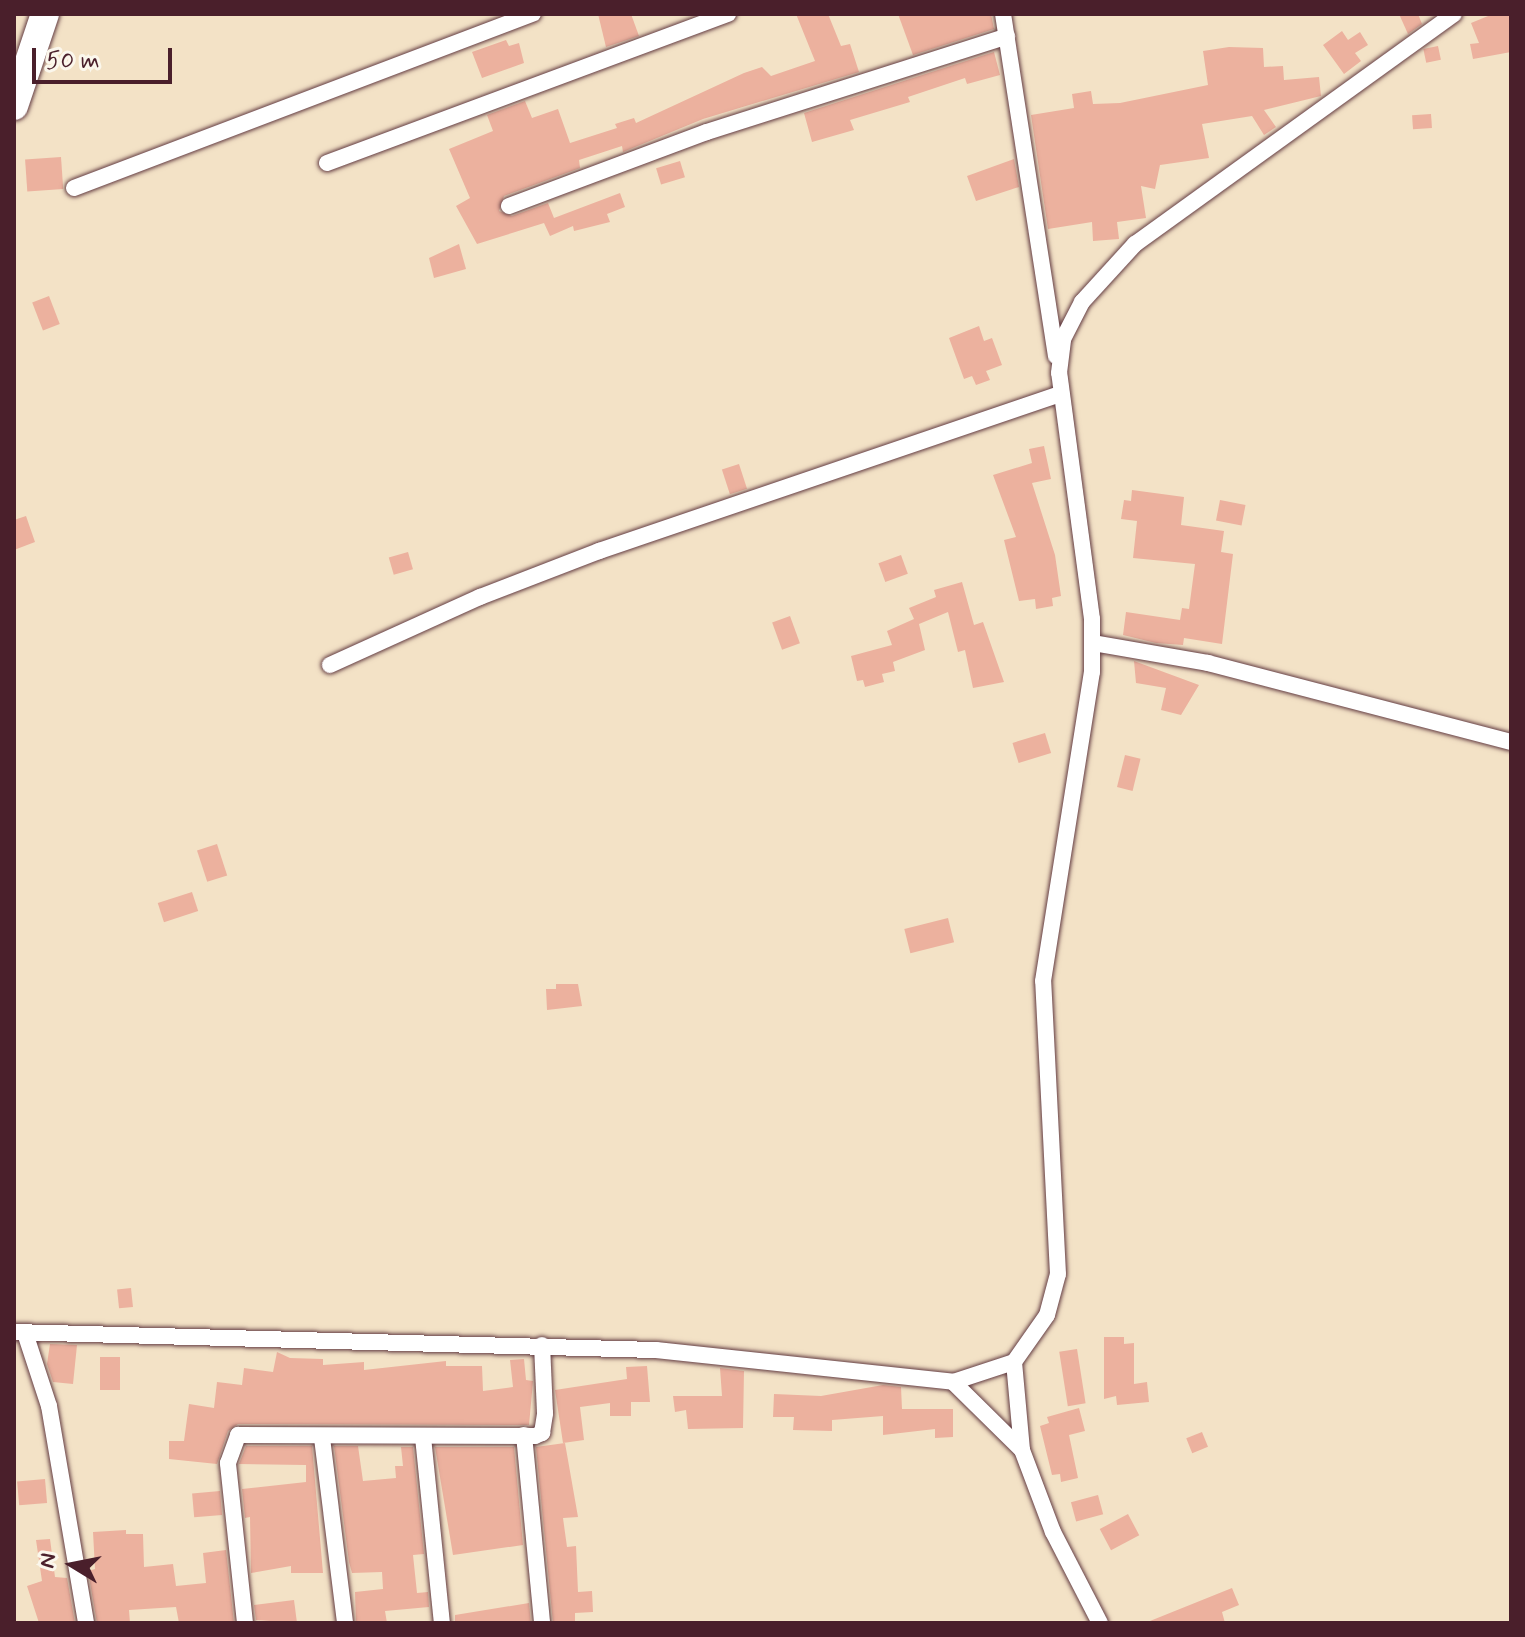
<!DOCTYPE html>
<style>
body{margin:0}
#map{position:relative;width:1525px;height:1637px;overflow:hidden;background:#f3e2c6;font-family:Mynerve,sans-serif}
div>[style]{position:absolute}
.building>*{inset:0;background:#ecb19e;transform-origin:0 0}
.roads{filter:drop-shadow(0 0 2px #633c42) drop-shadow(0 0 2px #633c42)}
.minor>*{height:16px;margin:-8px;padding:0 8px;transform-origin:8px;border-radius:8px;background:#fff}
.trunk>*{height:28px;margin:-14px;padding:0 14px;transform-origin:14px;border-radius:14px;background:#fff}
span{translate:-50% -50%;white-space:nowrap;text-align:center;line-height:1.15;-webkit-text-stroke:6px #fbf7ec;paint-order:stroke}
.frame{position:absolute;inset:0;border:16px solid #4a1f2b;pointer-events:none}
.north{position:absolute;left:32px;top:1525px;width:80px;height:80px;-webkit-text-stroke:6px #fbf7ec;paint-order:stroke;rotate:280deg;font-size:22px;font-weight:700;line-height:32px;text-align:center;color:#4a1f2b}
.north::after{content:'';display:block;margin:auto;width:28px;height:36px;background:#4a1f2b;clip-path:polygon(50% 0,100% 100%,50% 72%,0 100%)}
.scale{position:absolute;left:32px;top:48px;width:140px;height:36px;box-sizing:border-box;border:4px solid #4a1f2b;border-top:0;padding-left:10px;font-size:24px;line-height:28px;white-space:nowrap;color:#4a1f2b;-webkit-text-stroke:6px #fbf7ec;paint-order:stroke}
</style>
<div id="map">
<div class="building">
<div style="clip-path:polygon(598px 14px,631px 14px,639px 36px,606px 47px)"></div>
<div style="clip-path:polygon(796px 14px,828px 14px,841px 46px,850px 44px,859px 72px,703px 119px,623px 152px,622px 146px,579px 160px,580px 168px,504px 196px,499px 211px,512px 216px,548px 203px,554px 218px,620px 193px,625px 207px,607px 214px,610px 222px,574px 231px,573px 226px,550px 236px,544px 223px,477px 244px,456px 206px,470px 198px,449px 149px,493px 131px,487px 115px,525px 101px,532px 118px,558px 109px,570px 143px,617px 128px,615px 124px,634px 118px,636px 123px,744px 73px,762px 67px,771px 76px,815px 61px)"></div>
<div style="clip-path:polygon(898px 14px,991px 14px,994px 29px,913px 55px)"></div>
<div style="clip-path:polygon(1399px 14px,1418px 14px,1422px 24px,1408px 34px)"></div>
<div style="clip-path:polygon(1493px 14px,1511px 14px,1511px 52px,1473px 59px,1470px 44px,1479px 43px,1471px 23px)"></div>
<div style="clip-path:polygon(1342px 31px,1348px 40px,1360px 32px,1368px 45px,1355px 53px,1361px 61px,1344px 74px,1323px 45px)"></div>
<div style="clip-path:polygon(506px 40px,509px 46px,519px 43px,524px 63px,482px 78px,472px 52px)"></div>
<div style="left:1438px;top:46px;width:14px;height:15px;rotate:78deg"></div>
<div style="clip-path:polygon(1229px 47px,1263px 48px,1264px 67px,1283px 66px,1284px 80px,1319px 77px,1321px 96px,1264px 110px,1276px 127px,1264px 135px,1252px 116px,1202px 124px,1209px 158px,1160px 165px,1155px 189px,1141px 186px,1146px 218px,1117px 222px,1119px 239px,1093px 241px,1092px 222px,1048px 229px,1031px 115px,1074px 108px,1072px 94px,1091px 91px,1093px 104px,1120px 103px,1208px 85px,1203px 51px)"></div>
<div style="clip-path:polygon(994px 52px,1000px 75px,967px 84px,965px 78px,908px 97px,910px 102px,850px 120px,854px 130px,812px 142px,804px 113px)"></div>
<div style="left:1431px;top:114px;width:14px;height:19px;rotate:86deg"></div>
<div style="left:61px;top:157px;width:32px;height:36px;rotate:86deg"></div>
<div style="clip-path:polygon(1014px 159px,1019px 187px,976px 201px,967px 176px)"></div>
<div style="left:680px;top:161px;width:17px;height:25px;rotate:73deg"></div>
<div style="clip-path:polygon(459px 244px,466px 269px,434px 278px,429px 258px)"></div>
<div style="left:49px;top:296px;width:30px;height:18px;rotate:69deg"></div>
<div style="clip-path:polygon(979px 326px,984px 341px,992px 338px,1002px 365px,986px 371px,990px 380px,976px 385px,972px 376px,964px 379px,949px 338px)"></div>
<div style="clip-path:polygon(1044px 446px,1051px 479px,1032px 483px,1055px 555px,1061px 596px,1052px 598px,1053px 606px,1036px 609px,1035px 599px,1019px 601px,1004px 540px,1016px 537px,993px 475px,1032px 463px,1029px 449px)"></div>
<div style="left:739px;top:464px;width:26px;height:18px;rotate:72deg"></div>
<div style="clip-path:polygon(1132px 490px,1184px 497px,1181px 525px,1224px 531px,1221px 552px,1233px 554px,1222px 644px,1184px 638px,1183px 645px,1156px 643px,1123px 635px,1126px 612px,1180px 620px,1182px 608px,1189px 609px,1195px 564px,1133px 558px,1137px 521px,1121px 519px,1124px 500px,1131px 501px)"></div>
<div style="left:1220px;top:500px;width:26px;height:21px;rotate:11deg"></div>
<div style="clip-path:polygon(26px 516px,35px 542px,14px 550px,14px 520px)"></div>
<div style="left:408px;top:552px;width:18px;height:20px;rotate:74deg"></div>
<div style="left:901px;top:555px;width:20px;height:24px;rotate:70deg"></div>
<div style="clip-path:polygon(962px 582px,974px 625px,983px 622px,1004px 682px,973px 688px,965px 650px,958px 652px,948px 612px,919px 624px,925px 650px,893px 662px,895px 671px,882px 674px,884px 682px,865px 687px,863px 680px,857px 681px,851px 656px,892px 645px,887px 631px,914px 619px,909px 608px,936px 597px,934px 590px)"></div>
<div style="left:790px;top:616px;width:29px;height:19px;rotate:70deg"></div>
<div style="clip-path:polygon(1134px 661px,1199px 685px,1181px 715px,1161px 710px,1166px 688px,1136px 683px)"></div>
<div style="left:1045px;top:733px;width:21px;height:34px;rotate:73deg"></div>
<div style="left:1125px;top:755px;width:16px;height:33px;rotate:14deg"></div>
<div style="left:217px;top:844px;width:33px;height:21px;rotate:72deg"></div>
<div style="left:192px;top:892px;width:20px;height:36px;rotate:72deg"></div>
<div style="left:948px;top:918px;width:25px;height:45px;rotate:76deg"></div>
<div style="clip-path:polygon(556px 984px,578px 984px,582px 1006px,547px 1010px,546px 989px,556px 989px)"></div>
<div style="left:131px;top:1288px;width:19px;height:14px;rotate:84deg"></div>
<div style="clip-path:polygon(1104px 1337px,1124px 1337px,1124px 1344px,1134px 1343px,1134px 1384px,1147px 1382px,1149px 1402px,1117px 1405px,1116px 1396px,1104px 1399px)"></div>
<div style="clip-path:polygon(50px 1344px,77px 1345px,73px 1384px,53px 1382px,47px 1364px)"></div>
<div style="left:1077px;top:1349px;width:55px;height:18px;rotate:81deg"></div>
<div style="clip-path:polygon(277px 1352px,290px 1358px,323px 1359px,323px 1365px,364px 1362px,364px 1370px,446px 1361px,446px 1366px,482px 1366px,483px 1391px,513px 1387px,510px 1360px,524px 1359px,526px 1380px,533px 1381px,529px 1425px,238px 1424px,228px 1431px,217px 1464px,169px 1459px,169px 1441px,184px 1441px,189px 1404px,214px 1408px,217px 1382px,242px 1385px,244px 1368px,273px 1372px)"></div>
<div style="left:100px;top:1357px;width:20px;height:33px"></div>
<div style="clip-path:polygon(647px 1366px,650px 1402px,631px 1402px,631px 1416px,610px 1416px,610px 1403px,580px 1407px,584px 1440px,563px 1443px,555px 1390px,627px 1379px,626px 1367px)"></div>
<div style="clip-path:polygon(720px 1368px,744px 1371px,743px 1428px,688px 1429px,686px 1410px,675px 1412px,673px 1396px,722px 1396px)"></div>
<div style="clip-path:polygon(883px 1385px,901px 1387px,902px 1409px,953px 1409px,953px 1437px,935px 1438px,935px 1429px,883px 1435px,883px 1416px,832px 1420px,832px 1431px,793px 1430px,794px 1417px,773px 1417px,774px 1394px,821px 1396px)"></div>
<div style="clip-path:polygon(1079px 1408px,1085px 1431px,1069px 1435px,1078px 1478px,1061px 1482px,1060px 1474px,1052px 1475px,1040px 1426px,1049px 1423px,1047px 1417px)"></div>
<div style="left:1202px;top:1432px;width:16px;height:17px;rotate:68deg"></div>
<div style="clip-path:polygon(565px 1443px,578px 1517px,563px 1518px,567px 1547px,576px 1546px,578px 1592px,592px 1591px,593px 1612px,575px 1613px,575px 1623px,553px 1623px,536px 1447px)"></div>
<div style="clip-path:polygon(246px 1446px,312px 1446px,323px 1573px,291px 1573px,291px 1566px,251px 1573px,250px 1517px,245px 1518px,242px 1489px,306px 1482px,306px 1465px,239px 1464px)"></div>
<div style="clip-path:polygon(334px 1446px,358px 1446px,363px 1481px,396px 1478px,395px 1466px,403px 1466px,401px 1447px,413px 1447px,424px 1554px,413px 1555px,417px 1593px,428px 1592px,429px 1607px,385px 1611px,387px 1623px,356px 1623px,355px 1592px,383px 1589px,382px 1572px,352px 1573px,349px 1562px)"></div>
<div style="clip-path:polygon(435px 1447px,514px 1447px,523px 1545px,453px 1555px)"></div>
<div style="left:45px;top:1479px;width:24px;height:28px;rotate:85deg"></div>
<div style="left:220px;top:1491px;width:24px;height:28px;rotate:85deg"></div>
<div style="left:1098px;top:1495px;width:20px;height:28px;rotate:75deg"></div>
<div style="left:1128px;top:1514px;width:24px;height:32px;rotate:62deg"></div>
<div style="clip-path:polygon(126px 1530px,126px 1534px,143px 1534px,144px 1567px,173px 1564px,176px 1586px,206px 1583px,203px 1553px,226px 1550px,234px 1623px,179px 1623px,176px 1607px,129px 1610px,130px 1623px,97px 1623px,88px 1571px,95px 1569px,93px 1532px)"></div>
<div style="clip-path:polygon(50px 1539px,55px 1577px,67px 1578px,75px 1623px,39px 1623px,27px 1586px,42px 1581px,36px 1540px)"></div>
<div style="clip-path:polygon(1232px 1588px,1239px 1605px,1222px 1612px,1225px 1623px,1145px 1623px)"></div>
<div style="clip-path:polygon(294px 1600px,297px 1623px,256px 1620px,254px 1605px)"></div>
<div style="clip-path:polygon(529px 1603px,531px 1623px,455px 1623px,455px 1615px)"></div>
</div>
<div class="roads">
<div class="minor">
<div style="left:1003px;top:14px;width:346px;rotate:81.2deg"></div>
<div style="left:327px;top:163px;width:428px;rotate:-20.4deg"></div>
<div style="left:74px;top:188px;width:491px;rotate:-20.8deg"></div>
<div style="left:509px;top:206px;width:211px;rotate:-20.5deg"></div>
<div style="left:707px;top:132px;width:315px;rotate:-17.7deg"></div>
<div style="left:1093px;top:643px;width:117px;rotate:9.9deg"></div>
<div style="left:1208px;top:663px;width:313px;rotate:14.6deg"></div>
<div style="left:330px;top:665px;width:165px;rotate:-24.4deg"></div>
<div style="left:480px;top:597px;width:128px;rotate:-21.1deg"></div>
<div style="left:599px;top:551px;width:488px;rotate:-18.8deg"></div>
<div style="left:14px;top:1332px;width:642px;rotate:1.61deg"></div>
<div style="left:656px;top:1350px;width:299px;rotate:6.1deg"></div>
<div style="left:953px;top:1382px;width:64px;rotate:-18.2deg"></div>
<div style="left:1014px;top:1362px;width:57px;rotate:-54.9deg"></div>
<div style="left:1047px;top:1315px;width:42px;rotate:-75deg"></div>
<div style="left:1058px;top:1274px;width:293px;rotate:-92.9deg"></div>
<div style="left:1043px;top:981px;width:313px;rotate:-81deg"></div>
<div style="left:1092px;top:672px;width:53px;rotate:-90deg"></div>
<div style="left:1092px;top:619px;width:248px;rotate:-97.6deg"></div>
<div style="left:1059px;top:373px;width:34px;rotate:-83deg"></div>
<div style="left:1063px;top:339px;width:42px;rotate:-62.8deg"></div>
<div style="left:1082px;top:302px;width:79px;rotate:-47.6deg"></div>
<div style="left:1135px;top:244px;width:393px;rotate:-35.8deg"></div>
<div style="left:25px;top:1333px;width:77px;rotate:71.8deg"></div>
<div style="left:49px;top:1406px;width:220px;rotate:80.3deg"></div>
<div style="left:1014px;top:1362px;width:88px;rotate:84.8deg"></div>
<div style="left:953px;top:1382px;width:97px;rotate:44.6deg"></div>
<div style="left:1022px;top:1450px;width:88px;rotate:69.3deg"></div>
<div style="left:1053px;top:1532px;width:102px;rotate:62.7deg"></div>
<div style="left:524px;top:1435px;width:189px;rotate:84.5deg"></div>
<div style="left:423px;top:1437px;width:187px;rotate:84.2deg"></div>
<div style="left:322px;top:1438px;width:186px;rotate:82.9deg"></div>
<div style="left:245px;top:1623px;width:161px;rotate:-96.1deg"></div>
<div style="left:228px;top:1463px;width:30px;rotate:-70deg"></div>
<div style="left:238px;top:1435px;width:297px;rotate:0.2deg"></div>
<div style="left:535px;top:1436px;width:8px;rotate:-23deg"></div>
<div style="left:542px;top:1433px;width:20px;rotate:-81deg"></div>
<div style="left:545px;top:1413px;width:68px;rotate:-92.5deg"></div>
</div>
<div class="trunk">
<div style="left:14px;top:106px;width:97px;rotate:-71.4deg"></div>
</div>
</div>
<div class="frame"></div>
<div class="north">N</div>
<div class="scale">50 m</div>
</div>
